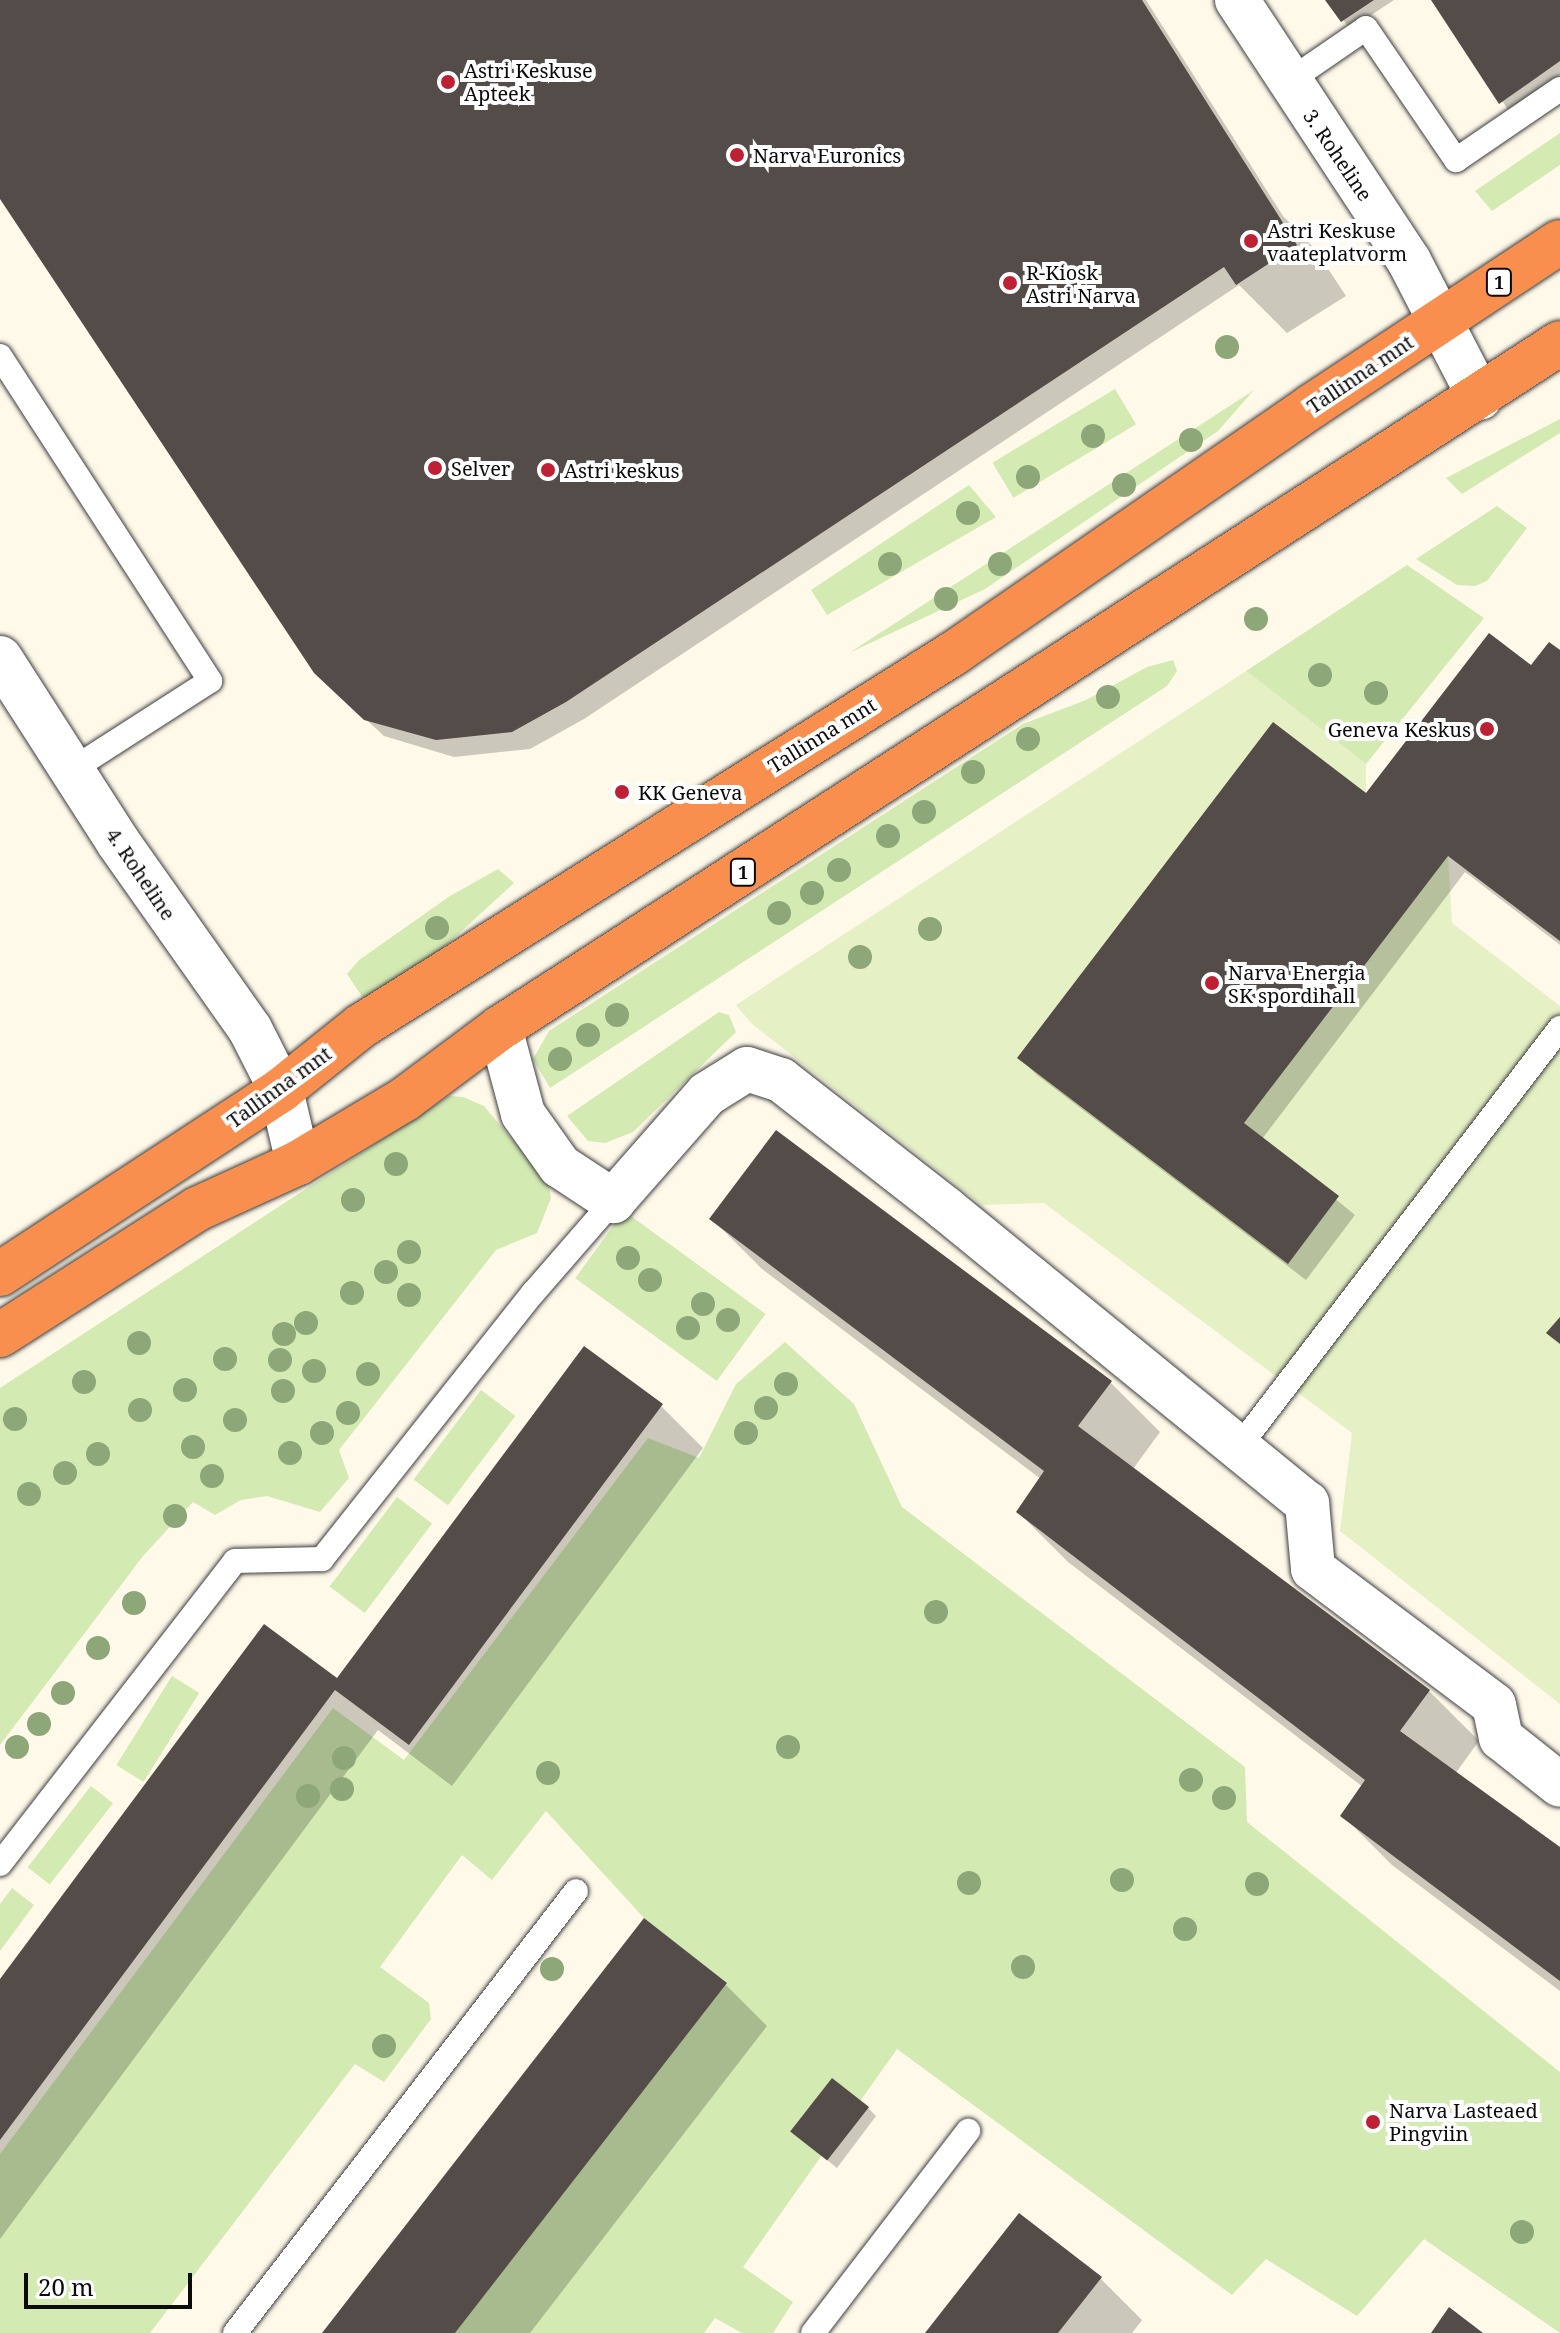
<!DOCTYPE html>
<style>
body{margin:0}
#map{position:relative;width:1560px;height:2333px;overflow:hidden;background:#fff9ea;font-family:"Noto Serif",serif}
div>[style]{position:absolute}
.green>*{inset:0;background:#d3eab3;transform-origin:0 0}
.pitch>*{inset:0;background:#e5f0c5}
.shadow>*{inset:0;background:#0003}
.building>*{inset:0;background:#544c48;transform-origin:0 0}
.roads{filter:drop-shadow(0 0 2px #3e3e3e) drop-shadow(0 0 2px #3e3e3e)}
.lane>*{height:24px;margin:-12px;padding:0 12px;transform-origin:12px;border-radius:12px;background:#fff}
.street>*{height:44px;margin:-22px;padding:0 22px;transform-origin:22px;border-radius:22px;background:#fff}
.highway>*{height:44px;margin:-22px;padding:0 22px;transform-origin:22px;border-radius:22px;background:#f88f4f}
.trees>*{width:24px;height:24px;margin:-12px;border-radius:50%;background:#8da778}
.dots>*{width:22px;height:22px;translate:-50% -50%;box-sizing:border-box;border:4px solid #fff;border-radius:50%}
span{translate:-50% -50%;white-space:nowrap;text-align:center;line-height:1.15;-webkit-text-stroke:8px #fff;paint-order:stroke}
.shield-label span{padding:2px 6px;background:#fff;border:2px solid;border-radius:6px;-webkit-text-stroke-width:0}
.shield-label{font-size:18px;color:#0b0b0b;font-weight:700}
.poi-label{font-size:20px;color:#0b0b0b}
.left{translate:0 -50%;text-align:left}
.right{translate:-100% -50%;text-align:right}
.street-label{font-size:20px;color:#0b0b0b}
.scale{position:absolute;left:24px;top:2273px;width:168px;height:36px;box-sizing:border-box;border:4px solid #0b0b0b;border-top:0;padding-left:10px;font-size:24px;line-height:28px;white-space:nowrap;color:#0b0b0b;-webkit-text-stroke:6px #fff;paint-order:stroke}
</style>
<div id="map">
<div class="green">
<div style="clip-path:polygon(1560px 133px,1560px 165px,1492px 211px,1475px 191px)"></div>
<div style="left:1115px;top:389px;width:41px;height:143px;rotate:59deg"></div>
<div style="clip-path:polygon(1254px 390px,1218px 431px,985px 589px,849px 653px)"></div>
<div style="clip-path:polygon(1560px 419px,1560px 433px,1462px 494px,1446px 478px)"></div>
<div style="clip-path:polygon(969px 485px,996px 517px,827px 615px,811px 590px)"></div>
<div style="clip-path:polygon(1497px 506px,1527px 528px,1487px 581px,1475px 586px,1457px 585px,1416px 559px)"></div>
<div style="clip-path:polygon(1407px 565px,1484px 618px,1366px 764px,1246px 671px)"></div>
<div style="clip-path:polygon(1173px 660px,1177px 671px,1167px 686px,550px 1088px,533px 1059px,549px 1031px,1023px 724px,1086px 700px,1147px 667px)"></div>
<div style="clip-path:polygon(498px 869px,514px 883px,443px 948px,399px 984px,367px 1004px,347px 974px,359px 960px,450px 896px)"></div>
<div style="clip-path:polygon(719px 1012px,729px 1015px,736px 1032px,633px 1132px,605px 1143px,588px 1141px,567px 1116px)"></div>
<div style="clip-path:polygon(449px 1096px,463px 1097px,484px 1106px,548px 1182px,551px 1198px,537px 1233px,496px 1250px,339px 1450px,349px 1478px,320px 1512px,267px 1496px,241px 1500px,215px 1515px,193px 1502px,143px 1556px,0 1745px,0 1388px)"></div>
<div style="left:624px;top:1211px;width:175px;height:83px;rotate:36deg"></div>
<div style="clip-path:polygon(785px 1342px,854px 1404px,902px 1507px,1245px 1767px,1247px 1822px,1560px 2072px,1560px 2333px,1424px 2239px,1357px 2316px,1266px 2259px,1232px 2295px,897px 2049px,743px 2267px,793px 2302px,773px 2333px,742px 2333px,715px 2318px,704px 2333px,455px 2333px,727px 1983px,644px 1918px,546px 1811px,492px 1880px,462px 1855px,380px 1967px,429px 2003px,431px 2019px,384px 2082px,355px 2064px,150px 2333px,0 2333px,0 2154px,333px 1708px,404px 1760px,648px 1438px,699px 1458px,736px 1384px)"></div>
<div style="left:481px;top:1390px;width:43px;height:112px;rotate:37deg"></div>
<div style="left:397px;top:1497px;width:44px;height:112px;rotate:37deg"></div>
<div style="left:172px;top:1676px;width:32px;height:105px;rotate:32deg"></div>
<div style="left:91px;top:1786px;width:28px;height:103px;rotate:38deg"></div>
<div style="clip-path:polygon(12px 1888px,34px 1905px,0 1951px,0 1904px)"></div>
</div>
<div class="pitch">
<div style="clip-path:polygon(1246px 671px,1366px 764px,1366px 793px,1448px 856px,1452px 923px,1560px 1006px,1560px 1704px,1340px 1531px,1352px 1433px,1044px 1203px,982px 1205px,752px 1024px,736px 1005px)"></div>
</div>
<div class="shadow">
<div style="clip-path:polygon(0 0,1146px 0,1283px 216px,1315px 249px,1346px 296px,1287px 333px,1239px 285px,584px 719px,530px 749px,454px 757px,384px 736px,334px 690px,0 195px)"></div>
<div style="clip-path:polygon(1328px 0,1394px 0,1350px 29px)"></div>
<div style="clip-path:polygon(1434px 0,1560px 0,1560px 75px,1509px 111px)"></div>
<div style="clip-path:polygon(1560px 653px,1560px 945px,1465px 872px,1262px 1139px,1355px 1215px,1306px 1280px,1037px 1075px,1019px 1058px,1374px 802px,1532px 668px)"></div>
<div style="clip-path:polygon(712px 1219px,1111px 1383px,1160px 1432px,1133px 1469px,1429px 1691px,1479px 1741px,1455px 1774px,1560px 1849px,1560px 1991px,1392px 1865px,1342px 1815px,1363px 1787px,1068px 1562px,1018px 1512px,1041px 1479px,762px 1269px)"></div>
<div style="clip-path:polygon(661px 1406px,703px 1448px,452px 1786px,378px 1730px,0 2239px,0 1982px,337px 1681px)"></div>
<div style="clip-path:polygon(725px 1984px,767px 2026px,530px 2333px,325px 2333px)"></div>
<div style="clip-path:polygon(868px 2108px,876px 2116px,837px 2168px,793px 2132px)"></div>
<div style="clip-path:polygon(1100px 2278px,1142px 2320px,1132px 2333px,928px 2333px)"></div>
</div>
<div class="building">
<div style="clip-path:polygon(0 0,1142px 0,1297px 245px,1236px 285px,1224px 267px,566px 702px,512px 732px,436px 740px,364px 720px,314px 673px,0 199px)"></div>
<div style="clip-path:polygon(1325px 0,1374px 0,1341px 22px)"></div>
<div style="clip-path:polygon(1431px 0,1560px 0,1560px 61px,1499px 104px)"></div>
<div style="clip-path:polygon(1489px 633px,1531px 665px,1549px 642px,1560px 650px,1560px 941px,1448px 856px,1244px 1123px,1339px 1196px,1288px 1264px,1017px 1058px,1273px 722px,1366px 793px)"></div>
<div style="clip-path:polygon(776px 1130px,1112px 1381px,1078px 1426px,1430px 1690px,1400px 1731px,1560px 1847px,1560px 1981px,1340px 1816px,1365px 1780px,1016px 1512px,1044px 1471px,709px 1219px)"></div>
<div style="clip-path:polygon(1560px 1317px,1560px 1344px,1546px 1333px)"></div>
<div style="clip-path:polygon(584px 1346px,663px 1404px,409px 1745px,335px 1690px,0 2140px,0 1979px,264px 1624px,337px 1678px)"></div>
<div style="clip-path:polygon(644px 1918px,727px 1983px,455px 2333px,322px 2333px)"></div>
<div style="left:832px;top:2078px;width:47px;height:68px;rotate:38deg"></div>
<div style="clip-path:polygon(1019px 2213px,1102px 2277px,1058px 2333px,925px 2333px)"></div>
<div style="clip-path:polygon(1449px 2307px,1483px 2333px,1431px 2333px)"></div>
</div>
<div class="roads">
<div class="lane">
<div style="left:1289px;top:81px;width:93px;rotate:-34.5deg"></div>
<div style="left:1366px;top:28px;width:160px;rotate:55.7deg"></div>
<div style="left:1456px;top:160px;width:126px;rotate:-34.3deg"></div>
<div style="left:0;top:356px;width:387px;rotate:57.1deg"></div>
<div style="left:210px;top:681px;width:163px;rotate:147.3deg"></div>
<div style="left:1239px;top:1447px;width:528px;rotate:-52.54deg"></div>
<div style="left:0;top:1864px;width:383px;rotate:-52.2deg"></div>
<div style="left:235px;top:1561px;width:87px;rotate:-1.3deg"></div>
<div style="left:322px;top:1559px;width:340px;rotate:-51.6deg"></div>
<div style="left:533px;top:1293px;width:122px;rotate:-49deg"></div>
<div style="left:235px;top:2333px;width:558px;rotate:-52.35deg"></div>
<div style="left:813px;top:2333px;width:255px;rotate:-52.5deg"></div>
</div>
<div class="street">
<div style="left:1237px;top:0;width:313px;rotate:56.6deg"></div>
<div style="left:1409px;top:261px;width:154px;rotate:62.6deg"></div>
<div style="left:0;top:658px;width:219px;rotate:57.3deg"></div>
<div style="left:118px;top:842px;width:229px;rotate:54.8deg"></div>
<div style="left:250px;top:1029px;width:68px;rotate:63.1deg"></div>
<div style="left:281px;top:1090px;width:75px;rotate:76.9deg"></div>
<div style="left:500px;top:1028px;width:89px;rotate:75deg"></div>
<div style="left:523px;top:1114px;width:64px;rotate:54.6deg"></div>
<div style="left:560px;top:1166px;width:64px;rotate:33.4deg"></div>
<div style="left:613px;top:1201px;width:142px;rotate:-48.7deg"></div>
<div style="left:707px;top:1094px;width:47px;rotate:-32deg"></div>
<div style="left:747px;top:1069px;width:36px;rotate:18deg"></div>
<div style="left:781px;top:1080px;width:209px;rotate:38deg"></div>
<div style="left:946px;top:1209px;width:466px;rotate:39.2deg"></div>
<div style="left:1307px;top:1503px;width:66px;rotate:84.8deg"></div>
<div style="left:1313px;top:1569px;width:226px;rotate:36.9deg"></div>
<div style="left:1494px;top:1705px;width:34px;rotate:78deg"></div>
<div style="left:1501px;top:1738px;width:75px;rotate:38.5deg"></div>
</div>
<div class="highway">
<div style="left:0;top:1274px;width:336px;rotate:-33.2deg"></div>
<div style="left:281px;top:1090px;width:102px;rotate:-38.7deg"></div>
<div style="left:361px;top:1026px;width:701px;rotate:-32.17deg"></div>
<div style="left:954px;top:653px;width:435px;rotate:-34.6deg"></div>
<div style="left:1312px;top:406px;width:297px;rotate:-33.5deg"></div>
<div style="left:0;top:1335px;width:234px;rotate:-32.6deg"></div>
<div style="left:197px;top:1209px;width:111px;rotate:-24.5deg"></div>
<div style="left:298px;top:1163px;width:125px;rotate:-30.9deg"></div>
<div style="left:405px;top:1099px;width:119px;rotate:-36.8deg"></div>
<div style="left:500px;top:1028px;width:1262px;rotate:-32.87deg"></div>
</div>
</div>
<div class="trees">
<div style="left:1227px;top:347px"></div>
<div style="left:1093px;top:436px"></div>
<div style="left:1191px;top:440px"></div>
<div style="left:1028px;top:477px"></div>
<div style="left:1124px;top:485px"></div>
<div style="left:968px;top:513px"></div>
<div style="left:890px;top:564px"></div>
<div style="left:1000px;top:564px"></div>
<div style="left:946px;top:599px"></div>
<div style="left:1256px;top:619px"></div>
<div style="left:1320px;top:675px"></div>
<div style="left:1376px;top:693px"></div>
<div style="left:1108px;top:697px"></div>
<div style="left:1028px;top:739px"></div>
<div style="left:973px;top:772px"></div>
<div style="left:924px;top:812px"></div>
<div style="left:888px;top:836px"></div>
<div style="left:839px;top:870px"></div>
<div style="left:812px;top:893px"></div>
<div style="left:779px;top:913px"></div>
<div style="left:437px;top:928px"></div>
<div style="left:930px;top:929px"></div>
<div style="left:860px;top:957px"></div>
<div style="left:617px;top:1015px"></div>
<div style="left:588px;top:1035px"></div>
<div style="left:560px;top:1059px"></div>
<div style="left:396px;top:1164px"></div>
<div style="left:353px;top:1200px"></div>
<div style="left:409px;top:1252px"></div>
<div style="left:628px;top:1258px"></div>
<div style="left:386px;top:1272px"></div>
<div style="left:650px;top:1280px"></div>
<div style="left:352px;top:1293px"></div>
<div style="left:409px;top:1295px"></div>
<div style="left:703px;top:1304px"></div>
<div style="left:728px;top:1320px"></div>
<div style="left:306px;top:1323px"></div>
<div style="left:688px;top:1328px"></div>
<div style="left:284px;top:1334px"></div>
<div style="left:139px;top:1343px"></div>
<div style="left:225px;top:1359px"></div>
<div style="left:280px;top:1360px"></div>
<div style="left:314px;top:1371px"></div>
<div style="left:368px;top:1374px"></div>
<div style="left:84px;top:1382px"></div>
<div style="left:786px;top:1384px"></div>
<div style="left:185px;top:1390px"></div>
<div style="left:283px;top:1391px"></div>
<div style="left:766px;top:1408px"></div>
<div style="left:140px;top:1410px"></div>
<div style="left:348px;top:1413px"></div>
<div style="left:15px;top:1419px"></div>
<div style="left:235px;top:1420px"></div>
<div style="left:322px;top:1433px"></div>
<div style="left:746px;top:1433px"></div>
<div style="left:193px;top:1447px"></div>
<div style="left:290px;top:1453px"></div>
<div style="left:98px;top:1454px"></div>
<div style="left:65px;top:1473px"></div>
<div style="left:212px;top:1476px"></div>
<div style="left:29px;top:1494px"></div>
<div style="left:175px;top:1516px"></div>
<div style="left:134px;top:1603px"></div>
<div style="left:936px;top:1612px"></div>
<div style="left:98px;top:1648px"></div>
<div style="left:63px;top:1693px"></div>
<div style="left:39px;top:1724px"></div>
<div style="left:17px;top:1747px"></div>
<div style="left:788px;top:1747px"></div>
<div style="left:344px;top:1758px"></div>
<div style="left:548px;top:1773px"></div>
<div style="left:1191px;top:1780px"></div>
<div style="left:342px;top:1789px"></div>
<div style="left:308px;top:1796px"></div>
<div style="left:1224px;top:1798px"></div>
<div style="left:1122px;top:1880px"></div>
<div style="left:969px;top:1883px"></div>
<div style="left:1257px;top:1884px"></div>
<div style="left:1185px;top:1929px"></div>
<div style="left:1023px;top:1967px"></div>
<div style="left:552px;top:1969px"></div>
<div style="left:384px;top:2046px"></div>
<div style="left:1522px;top:2232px"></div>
</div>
<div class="dots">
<div style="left:448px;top:82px;background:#be2134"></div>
<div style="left:737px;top:155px;background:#be2134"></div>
<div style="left:1251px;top:241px;background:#be2134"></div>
<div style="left:1010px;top:283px;background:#be2134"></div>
<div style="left:435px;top:468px;background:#be2134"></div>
<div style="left:548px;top:470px;background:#be2134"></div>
<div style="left:1487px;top:729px;background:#be2134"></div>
<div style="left:622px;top:792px;background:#be2134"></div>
<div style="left:1212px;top:983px;background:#be2134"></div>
<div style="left:1373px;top:2122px;background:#be2134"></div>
</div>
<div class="shield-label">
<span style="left:1499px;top:282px">1</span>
<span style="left:743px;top:872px">1</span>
</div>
<div class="poi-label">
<span class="left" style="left:464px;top:82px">Astri Keskuse<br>Apteek</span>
<span class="left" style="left:753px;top:155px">Narva Euronics</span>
<span class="left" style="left:1267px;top:242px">Astri Keskuse<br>vaateplatvorm</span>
<span class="left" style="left:1026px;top:284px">R-Kiosk<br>Astri Narva</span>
<span class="left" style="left:451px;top:468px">Selver</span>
<span class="left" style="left:564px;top:470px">Astri keskus</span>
<span class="right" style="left:1471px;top:729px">Geneva Keskus</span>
<span class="left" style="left:638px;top:792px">KK Geneva</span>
<span class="left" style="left:1228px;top:984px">Narva Energia<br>SK spordihall</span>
<span class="left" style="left:1389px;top:2122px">Narva Lasteaed<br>Pingviin</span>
</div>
<div class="street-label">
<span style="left:1338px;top:155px;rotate:56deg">3. Roheline</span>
<span style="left:1360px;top:374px;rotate:-34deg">Tallinna mnt</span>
<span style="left:822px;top:735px;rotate:-32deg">Tallinna mnt</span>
<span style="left:141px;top:874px;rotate:56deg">4. Roheline</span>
<span style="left:279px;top:1087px;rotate:-36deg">Tallinna mnt</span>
</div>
<div class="scale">20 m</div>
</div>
